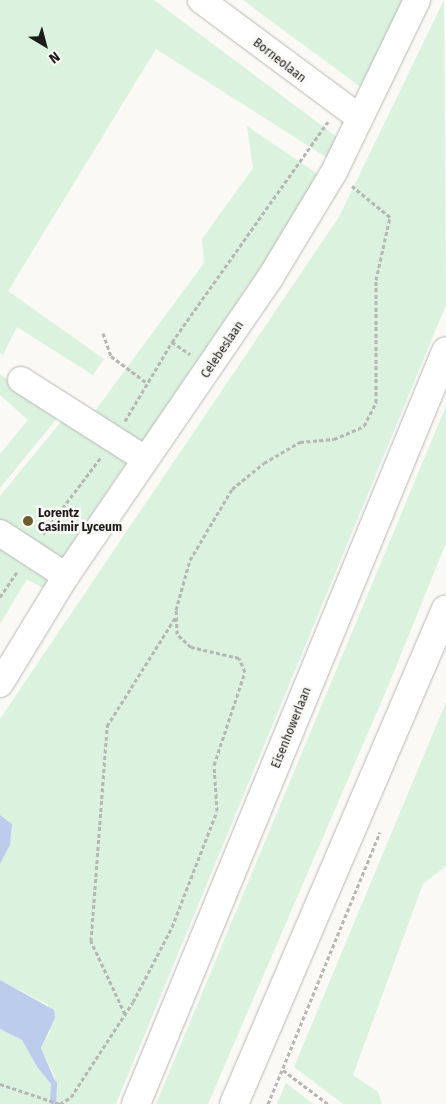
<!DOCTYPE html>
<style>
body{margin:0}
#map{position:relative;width:446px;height:1104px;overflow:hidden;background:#faf9f6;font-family:"Fira Sans",sans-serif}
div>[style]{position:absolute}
.green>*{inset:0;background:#daf2de}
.water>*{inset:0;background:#bbcced}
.stream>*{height:6px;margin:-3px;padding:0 3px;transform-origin:3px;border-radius:3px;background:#bbcced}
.path>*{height:3px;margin-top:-1.5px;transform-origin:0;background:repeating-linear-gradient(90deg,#b7b6b3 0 4px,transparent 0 6.5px)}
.roads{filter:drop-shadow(0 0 1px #b8b7b4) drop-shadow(0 0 1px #b8b7b4)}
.minor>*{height:26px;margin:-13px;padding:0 13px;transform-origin:13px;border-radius:13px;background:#fff}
.major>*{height:28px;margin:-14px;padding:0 14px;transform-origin:14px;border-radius:14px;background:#fff}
.dots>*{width:14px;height:14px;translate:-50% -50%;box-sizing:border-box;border:2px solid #faf9f6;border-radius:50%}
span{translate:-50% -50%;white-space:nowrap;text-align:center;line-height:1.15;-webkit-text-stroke:5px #faf9f6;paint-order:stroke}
.street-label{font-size:12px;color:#1c1b1a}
.poi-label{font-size:12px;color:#1c1b1a;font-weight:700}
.left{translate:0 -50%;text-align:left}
.north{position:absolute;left:20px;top:20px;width:50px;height:50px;-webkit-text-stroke:4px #faf9f6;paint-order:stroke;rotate:143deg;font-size:14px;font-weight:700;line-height:20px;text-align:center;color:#1c1b1a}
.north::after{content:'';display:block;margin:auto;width:18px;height:22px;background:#1c1b1a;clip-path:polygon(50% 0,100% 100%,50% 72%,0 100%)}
</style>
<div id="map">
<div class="green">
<div style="clip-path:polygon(0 0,154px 0,337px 137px,329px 159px,156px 49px,8px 291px,104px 359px,93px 375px,17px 327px,3px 355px,0 353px)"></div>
<div style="clip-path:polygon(243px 0,408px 0,366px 91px)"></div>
<div style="clip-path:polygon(444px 0,446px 305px,116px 1104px,0 1104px,0 1029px,22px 1040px,52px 1085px,55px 1077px,41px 1048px,50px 1032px,48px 1005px,0 980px,0 864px,10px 845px,12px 824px,0 815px,0 719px,339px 217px)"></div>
<div style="clip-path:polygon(247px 126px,322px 177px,141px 444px,92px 415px,204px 263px,202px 239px,253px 168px)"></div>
<div style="clip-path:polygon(0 374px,58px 417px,0 488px,0 454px,28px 420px,0 395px)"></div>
<div style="clip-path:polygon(446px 406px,446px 543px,389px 684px,208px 1104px,156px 1104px)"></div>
<div style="clip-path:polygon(65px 417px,128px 460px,57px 566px,0 524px,0 496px)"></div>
<div style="clip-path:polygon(0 544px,49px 581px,44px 589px,27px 579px,0 624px)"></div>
<div style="clip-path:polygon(446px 702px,446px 866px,423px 884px,353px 1075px,378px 1092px,382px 1104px,343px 1104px,294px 1067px)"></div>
<div style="clip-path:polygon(286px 1083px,313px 1104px,277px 1104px)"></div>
</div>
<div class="water">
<div style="clip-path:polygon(0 815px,12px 824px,10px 845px,0 864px)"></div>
<div style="clip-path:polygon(0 980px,54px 1010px,55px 1018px,41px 1048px,56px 1083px,52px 1085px,38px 1068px,22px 1040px,0 1029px)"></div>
</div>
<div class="stream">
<div style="left:53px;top:1104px;width:20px;rotate:-87deg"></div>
</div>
<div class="path">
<div style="left:103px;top:333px;width:24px;rotate:71deg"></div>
<div style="left:111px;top:356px;width:45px;rotate:36.9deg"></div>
<div style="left:172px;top:342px;width:22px;rotate:34deg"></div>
<div style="left:125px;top:421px;width:92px;rotate:-59.3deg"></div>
<div style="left:172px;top:342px;width:270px;rotate:-54.7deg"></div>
<div style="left:43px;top:534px;width:96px;rotate:-53deg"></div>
<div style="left:0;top:597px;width:30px;rotate:-56deg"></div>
<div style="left:125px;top:1014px;width:81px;rotate:-115deg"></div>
<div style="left:91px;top:941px;width:216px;rotate:-85.7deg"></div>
<div style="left:107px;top:726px;width:128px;rotate:-57.8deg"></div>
<div style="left:283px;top:1070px;width:56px;rotate:37.1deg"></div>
<div style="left:0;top:1084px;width:63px;rotate:18.4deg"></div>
<div style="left:60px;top:1104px;width:13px;rotate:-32deg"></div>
<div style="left:71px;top:1097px;width:113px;rotate:-56.9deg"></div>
<div style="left:133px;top:1002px;width:85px;rotate:-62.5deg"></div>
<div style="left:172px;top:927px;width:124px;rotate:-68.8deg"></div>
<div style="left:217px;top:811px;width:46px;rotate:-93.7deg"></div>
<div style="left:214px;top:765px;width:98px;rotate:-71.6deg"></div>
<div style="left:245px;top:672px;width:15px;rotate:-113deg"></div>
<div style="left:239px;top:658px;width:49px;rotate:-167.1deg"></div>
<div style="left:191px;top:647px;width:19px;rotate:-137deg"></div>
<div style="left:177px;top:634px;width:24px;rotate:-92deg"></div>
<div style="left:176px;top:610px;width:52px;rotate:-74.4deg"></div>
<div style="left:190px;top:560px;width:82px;rotate:-59.4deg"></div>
<div style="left:232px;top:489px;width:41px;rotate:-39.1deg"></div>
<div style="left:264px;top:463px;width:42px;rotate:-30.3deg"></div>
<div style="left:300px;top:442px;width:34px;rotate:-5deg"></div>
<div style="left:334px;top:439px;width:33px;rotate:-23deg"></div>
<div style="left:364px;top:426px;width:27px;rotate:-63deg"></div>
<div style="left:376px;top:402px;width:122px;rotate:-90deg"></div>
<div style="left:376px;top:280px;width:65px;rotate:-77.5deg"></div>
<div style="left:390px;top:217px;width:49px;rotate:-140.8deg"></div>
<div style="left:268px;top:1104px;width:294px;rotate:-67.6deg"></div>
</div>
<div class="roads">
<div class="minor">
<div style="left:201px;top:0;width:198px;rotate:36.6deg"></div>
<div style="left:21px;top:380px;width:147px;rotate:32.5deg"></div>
<div style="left:0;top:533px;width:79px;rotate:33.1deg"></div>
<div style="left:0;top:684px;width:127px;rotate:-58.6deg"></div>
<div style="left:66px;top:576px;width:361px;rotate:-55.6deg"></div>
<div style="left:270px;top:278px;width:124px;rotate:-58.9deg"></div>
<div style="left:334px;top:172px;width:191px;rotate:-64.2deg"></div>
</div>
<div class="major">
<div style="left:136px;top:1104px;width:814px;rotate:-67.62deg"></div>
<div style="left:234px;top:1104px;width:538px;rotate:-66.82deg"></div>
</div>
</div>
<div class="dots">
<div style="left:28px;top:521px;background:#6d5d2b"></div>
</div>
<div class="street-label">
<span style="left:279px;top:61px;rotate:38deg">Borneolaan</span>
<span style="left:223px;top:350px;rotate:-56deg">Celebeslaan</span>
<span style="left:292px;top:728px;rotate:-68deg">Eisenhowerlaan</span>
</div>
<div class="poi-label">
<span class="left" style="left:38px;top:521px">Lorentz<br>Casimir Lyceum</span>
</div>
<div class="north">N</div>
</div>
